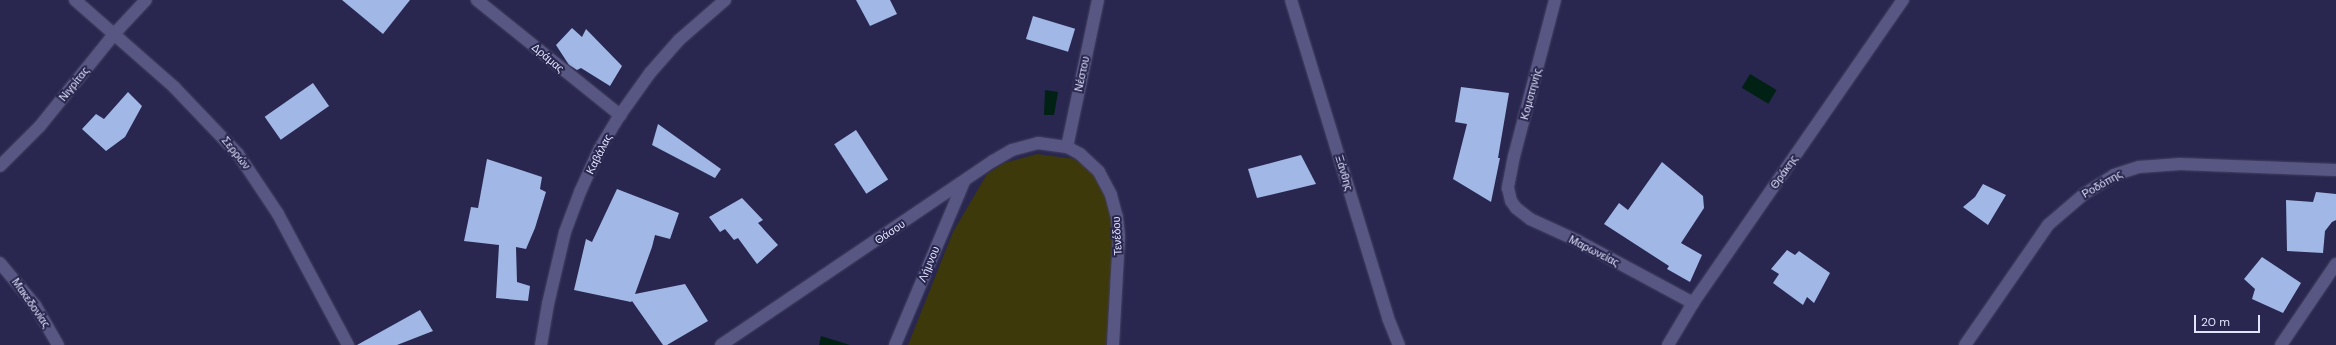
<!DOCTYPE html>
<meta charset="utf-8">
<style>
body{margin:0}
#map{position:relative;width:2336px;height:345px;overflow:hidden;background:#29274f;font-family:"DM Sans",sans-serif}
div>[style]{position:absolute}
.green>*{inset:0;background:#3d390a}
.water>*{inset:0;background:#002114;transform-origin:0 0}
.building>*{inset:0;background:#a1b7e5;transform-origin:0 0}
.roads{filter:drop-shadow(0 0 1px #444163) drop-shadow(0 0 1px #444163)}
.minor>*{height:12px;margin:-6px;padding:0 6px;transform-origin:6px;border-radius:6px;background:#585783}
span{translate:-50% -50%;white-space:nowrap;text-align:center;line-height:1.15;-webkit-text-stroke:4px #29274f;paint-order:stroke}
.street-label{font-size:11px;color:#e1e2fc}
.scale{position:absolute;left:2194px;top:315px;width:66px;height:18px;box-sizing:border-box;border:2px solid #e1e2fc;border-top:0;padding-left:5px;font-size:12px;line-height:14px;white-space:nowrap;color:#e1e2fc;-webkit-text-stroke:3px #29274f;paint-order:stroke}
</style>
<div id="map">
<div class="green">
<div style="clip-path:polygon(1037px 154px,1075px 159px,1095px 176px,1106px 194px,1114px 224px,1106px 345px,908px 345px,953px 232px,987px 174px,1004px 163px)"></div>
</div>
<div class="water">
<div style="left:1750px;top:74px;width:31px;height:16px;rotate:31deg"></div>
<div style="clip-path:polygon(1045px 90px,1058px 92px,1054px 115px,1044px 115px)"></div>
<div style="clip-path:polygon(821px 336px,850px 345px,819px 345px)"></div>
</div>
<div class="building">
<div style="clip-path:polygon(342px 0,410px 0,383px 34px)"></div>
<div style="clip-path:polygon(856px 0,890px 0,897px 14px,870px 26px)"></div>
<div style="left:1033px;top:16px;width:44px;height:24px;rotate:17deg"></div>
<div style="clip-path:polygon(572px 28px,582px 37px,586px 29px,622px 66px,610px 86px,581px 68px,577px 70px,569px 65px,556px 45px)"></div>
<div style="left:313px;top:83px;width:28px;height:59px;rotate:55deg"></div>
<div style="clip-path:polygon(1461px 87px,1509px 93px,1498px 158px,1500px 158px,1491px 202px,1453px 179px,1467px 124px,1455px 122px)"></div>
<div style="clip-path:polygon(128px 92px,142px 106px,125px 137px,106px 151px,82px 129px,96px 114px,104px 119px)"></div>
<div style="clip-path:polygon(658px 124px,721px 169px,715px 178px,652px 145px)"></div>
<div style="left:856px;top:130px;width:59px;height:26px;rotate:57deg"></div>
<div style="clip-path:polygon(1301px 155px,1316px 184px,1257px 198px,1248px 169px)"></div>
<div style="clip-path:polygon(487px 159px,542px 177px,540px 189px,546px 192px,535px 228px,526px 249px,516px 247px,517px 282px,530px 286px,528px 301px,496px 298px,499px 245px,464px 241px,471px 207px,478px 208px)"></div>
<div style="clip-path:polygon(1662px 162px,1703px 196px,1704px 208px,1681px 243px,1702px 255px,1690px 282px,1667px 269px,1669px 266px,1604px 224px,1619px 203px,1628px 210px)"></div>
<div style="clip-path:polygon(1983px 184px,2006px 195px,1988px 225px,1963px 207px,1975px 197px)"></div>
<div style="clip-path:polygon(617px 189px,679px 213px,670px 239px,655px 235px,652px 247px,635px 294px,685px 284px,708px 321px,667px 345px,663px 345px,632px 301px,631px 302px,574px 290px,586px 239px,592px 242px)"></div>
<div style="clip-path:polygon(2316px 192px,2336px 194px,2336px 220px,2332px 222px,2325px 231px,2323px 253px,2287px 251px,2286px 200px,2313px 202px)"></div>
<div style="clip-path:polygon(742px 198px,763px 220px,758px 223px,778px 245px,757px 264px,738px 238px,734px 240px,725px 229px,720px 232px,709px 217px)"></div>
<div style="clip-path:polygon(1787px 250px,1795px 255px,1799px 251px,1830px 273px,1814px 303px,1807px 297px,1803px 305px,1773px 283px,1779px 274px,1771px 269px)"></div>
<div style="clip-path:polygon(2262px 257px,2301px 283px,2283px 313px,2252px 299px,2255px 289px,2244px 279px)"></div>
<div style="clip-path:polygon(420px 310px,433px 331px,397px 345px,357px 345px)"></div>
</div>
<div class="roads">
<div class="minor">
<div style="left:75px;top:0;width:132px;rotate:41.3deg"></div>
<div style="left:174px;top:87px;width:93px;rotate:46.3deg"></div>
<div style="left:238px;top:154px;width:72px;rotate:56.3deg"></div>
<div style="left:278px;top:214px;width:149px;rotate:61.9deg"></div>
<div style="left:477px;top:0;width:184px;rotate:38.8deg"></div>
<div style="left:1291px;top:0;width:332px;rotate:73deg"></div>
<div style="left:1388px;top:318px;width:29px;rotate:68deg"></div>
<div style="left:1555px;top:0;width:161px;rotate:104.7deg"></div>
<div style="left:1514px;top:156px;width:33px;rotate:101deg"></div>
<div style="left:1508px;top:188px;width:13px;rotate:77deg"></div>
<div style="left:1511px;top:201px;width:9px;rotate:54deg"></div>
<div style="left:1516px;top:208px;width:18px;rotate:38deg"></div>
<div style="left:1530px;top:219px;width:53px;rotate:24.6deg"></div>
<div style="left:1578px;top:241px;width:131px;rotate:28.3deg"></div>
<div style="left:1067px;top:147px;width:150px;rotate:-78.1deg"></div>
<div style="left:0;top:166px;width:57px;rotate:-45deg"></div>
<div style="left:40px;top:126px;width:119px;rotate:-51.1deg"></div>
<div style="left:115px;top:33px;width:45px;rotate:-46.8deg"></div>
<div style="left:0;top:263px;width:55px;rotate:50.2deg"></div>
<div style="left:35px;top:305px;width:46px;rotate:60.1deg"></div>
<div style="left:541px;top:345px;width:42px;rotate:-80.3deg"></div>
<div style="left:548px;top:304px;width:74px;rotate:-76.7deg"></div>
<div style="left:565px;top:232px;width:43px;rotate:-69.4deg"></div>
<div style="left:580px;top:192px;width:48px;rotate:-65.6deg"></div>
<div style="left:600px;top:148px;width:39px;rotate:-59deg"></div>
<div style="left:620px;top:115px;width:52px;rotate:-54.5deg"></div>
<div style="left:650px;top:73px;width:44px;rotate:-48.7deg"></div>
<div style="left:679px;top:40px;width:61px;rotate:-41deg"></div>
<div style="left:721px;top:345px;width:328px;rotate:-34.1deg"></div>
<div style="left:993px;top:161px;width:22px;rotate:-30deg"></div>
<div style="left:1012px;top:150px;width:27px;rotate:-15deg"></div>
<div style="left:1038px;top:143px;width:29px;rotate:8deg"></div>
<div style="left:1067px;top:147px;width:15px;rotate:28deg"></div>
<div style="left:1080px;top:154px;width:26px;rotate:43deg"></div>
<div style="left:1099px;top:172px;width:26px;rotate:62deg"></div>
<div style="left:1111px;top:195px;width:23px;rotate:75deg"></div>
<div style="left:1117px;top:217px;width:20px;rotate:84deg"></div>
<div style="left:1119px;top:237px;width:108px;rotate:93.2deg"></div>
<div style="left:895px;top:345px;width:177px;rotate:-67.1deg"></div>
<div style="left:1668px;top:345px;width:49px;rotate:-59.2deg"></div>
<div style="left:1693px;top:303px;width:369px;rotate:-55.3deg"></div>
<div style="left:1965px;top:345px;width:146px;rotate:-55.3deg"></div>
<div style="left:2048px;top:225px;width:48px;rotate:-40.7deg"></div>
<div style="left:2084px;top:194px;width:36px;rotate:-32deg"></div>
<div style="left:2114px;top:175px;width:26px;rotate:-18deg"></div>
<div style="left:2139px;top:167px;width:41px;rotate:-4.2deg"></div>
<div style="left:2180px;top:164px;width:156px;rotate:2.2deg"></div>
<div style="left:2281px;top:345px;width:98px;rotate:-55.8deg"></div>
</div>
</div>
<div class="street-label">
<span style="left:548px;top:58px;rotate:40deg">Δράμας</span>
<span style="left:1082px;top:74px;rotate:-78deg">Νέστου</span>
<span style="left:74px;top:84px;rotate:-51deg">Νιγρίτας</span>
<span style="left:1531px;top:94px;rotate:-75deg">Κομοτηνής</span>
<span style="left:236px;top:153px;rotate:51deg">Σερρών</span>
<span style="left:599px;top:154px;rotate:-63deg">Καβάλας</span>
<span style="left:1784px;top:172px;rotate:-55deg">Θράκης</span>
<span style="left:1344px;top:173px;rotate:73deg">Ξάνθης</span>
<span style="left:2102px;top:184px;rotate:-30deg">Ροδόπης</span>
<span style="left:890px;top:232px;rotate:-34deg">Θάσου</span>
<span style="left:1117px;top:236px;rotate:-93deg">Τενέδου</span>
<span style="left:1594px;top:251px;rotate:27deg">Μαρωνείας</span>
<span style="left:929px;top:264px;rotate:-67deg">Λήμνου</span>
<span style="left:31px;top:303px;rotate:55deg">Μακεδονίας</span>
</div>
<div class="scale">20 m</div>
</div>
